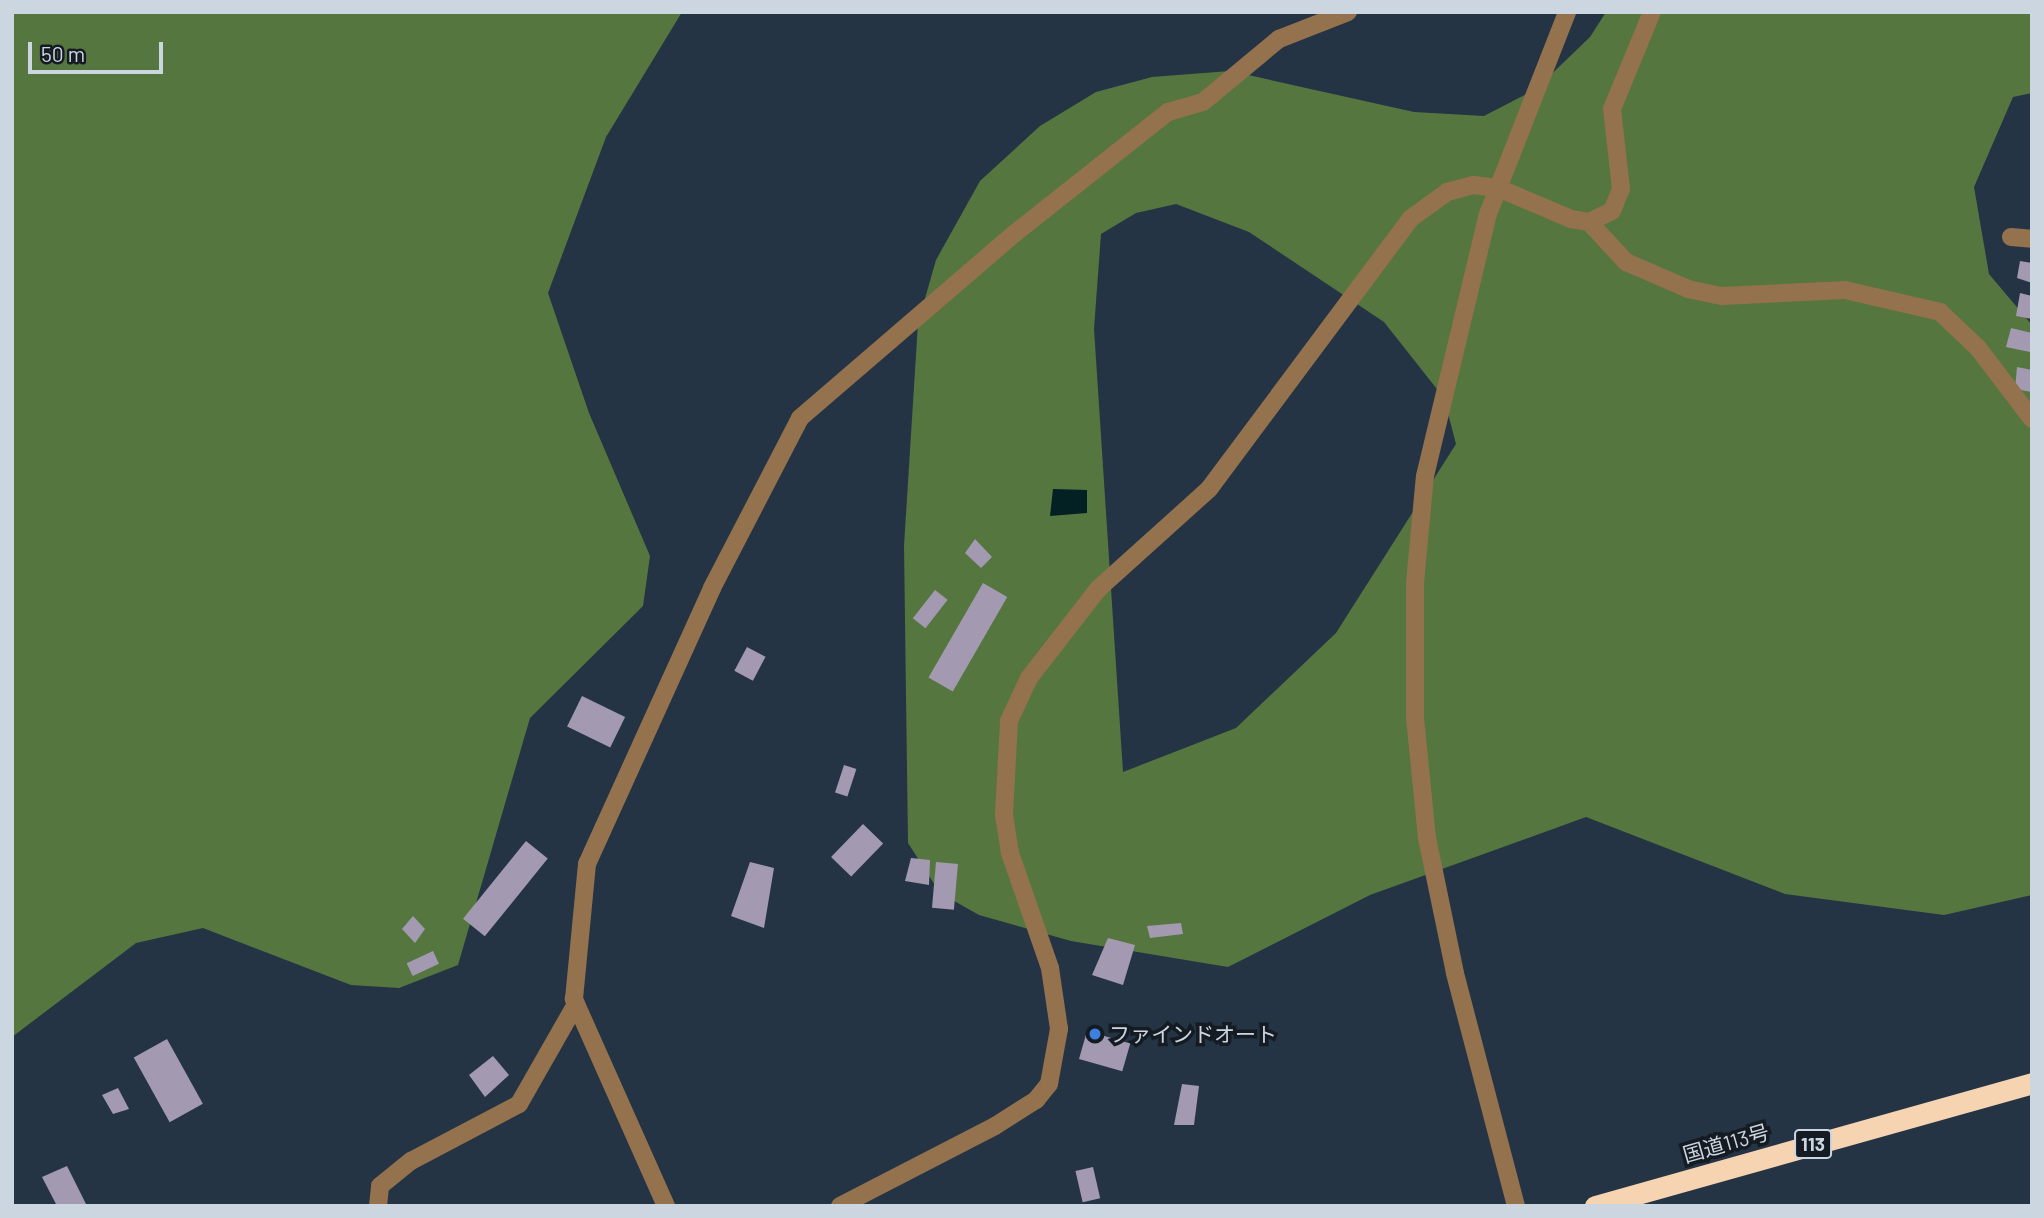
<!DOCTYPE html>
<meta charset="utf-8">
<style>
body{margin:0}
#map{position:relative;width:2044px;height:1218px;overflow:hidden;background:#243444;font-family:Barlow,"Noto Sans JP",sans-serif}
div>[style]{position:absolute}
.forest>*{inset:0;background:#567640}
.water>*{inset:0;background:#032123}
.building>*{inset:0;background:#a39ab1;transform-origin:0 0}
.minor>*{height:18px;margin:-9px;padding:0 9px;transform-origin:9px;border-radius:9px;background:#93724d}
.highway>*{height:21px;margin:-10.5px;padding:0 10.5px;transform-origin:10.5px;border-radius:10.5px;background:#f6d4b2}
.dots>*{width:19px;height:19px;translate:-50% -50%;box-sizing:border-box;border:4px solid #141b22;border-radius:50%}
span{translate:-50% -50%;white-space:nowrap;text-align:center;line-height:1.15;-webkit-text-stroke:7px #141b22;paint-order:stroke}
.shield-label span{padding:2px 5px;background:#141b22;border:2px solid;border-radius:5px;-webkit-text-stroke-width:0}
.shield-label{font-size:19px;color:#ccd6e0;font-weight:700}
.poi-label{font-size:21px;color:#ccd6e0}
.left{translate:0 -50%;text-align:left}
.street-label{font-size:21px;color:#ccd6e0}
.frame{position:absolute;inset:0;border:14px solid #ccd6e0;pointer-events:none}
.scale{position:absolute;left:28px;top:42px;width:135px;height:32px;box-sizing:border-box;border:4px solid #ccd6e0;border-top:0;padding-left:9px;font-size:21px;line-height:24px;white-space:nowrap;color:#ccd6e0;-webkit-text-stroke:5px #141b22;paint-order:stroke}
</style>
<div id="map">
<div class="forest">
<div style="clip-path:polygon(12px 12px,682px 12px,606px 137px,548px 293px,589px 413px,650px 556px,643px 606px,530px 718px,458px 965px,399px 988px,351px 985px,203px 928px,136px 943px,12px 1037px)"></div>
<div style="clip-path:polygon(evenodd,1606px 12px,2032px 12px,2032px 93px,2013px 97px,1974px 187px,1989px 274px,2032px 325px,2032px 895px,1944px 915px,1785px 894px,1586px 817px,1370px 895px,1228px 967px,1071px 941px,979px 915px,940px 893px,908px 843px,904px 546px,918px 323px,936px 260px,980px 181px,1040px 126px,1096px 92px,1152px 77px,1230px 71px,1414px 112px,1484px 116px,1536px 89px,1590px 37px,1606px 12px,1176px 204px,1249px 232px,1384px 322px,1444px 398px,1456px 444px,1336px 633px,1236px 728px,1123px 772px,1094px 329px,1101px 234px,1136px 213px,1176px 204px)"></div>
</div>
<div class="water">
<div style="clip-path:polygon(1053px 489px,1087px 490px,1087px 513px,1050px 516px)"></div>
</div>
<div class="building">
<div style="clip-path:polygon(2020px 261px,2032px 263px,2032px 283px,2017px 278px)"></div>
<div style="clip-path:polygon(2020px 293px,2032px 296px,2032px 319px,2016px 316px)"></div>
<div style="clip-path:polygon(2011px 328px,2032px 333px,2030px 352px,2006px 347px)"></div>
<div style="clip-path:polygon(2017px 367px,2032px 370px,2032px 392px,2015px 389px)"></div>
<div style="clip-path:polygon(975px 539px,992px 557px,981px 568px,965px 553px)"></div>
<div style="left:983px;top:583px;width:28px;height:109px;rotate:30deg"></div>
<div style="left:935px;top:590px;width:16px;height:36px;rotate:38deg"></div>
<div style="left:747px;top:647px;width:21px;height:27px;rotate:28deg"></div>
<div style="left:582px;top:696px;width:48px;height:34px;rotate:26deg"></div>
<div style="left:844px;top:765px;width:13px;height:29px;rotate:18deg"></div>
<div style="left:863px;top:824px;width:28px;height:46px;rotate:44deg"></div>
<div style="left:526px;top:841px;width:28px;height:100px;rotate:39deg"></div>
<div style="clip-path:polygon(911px 858px,930px 860px,929px 885px,905px 881px)"></div>
<div style="clip-path:polygon(750px 862px,774px 868px,764px 928px,731px 916px)"></div>
<div style="left:936px;top:862px;width:22px;height:46px;rotate:5deg"></div>
<div style="clip-path:polygon(413px 916px,425px 929px,415px 943px,402px 929px)"></div>
<div style="clip-path:polygon(1181px 923px,1183px 934px,1150px 938px,1147px 926px)"></div>
<div style="clip-path:polygon(1108px 938px,1135px 945px,1123px 985px,1092px 975px)"></div>
<div style="left:433px;top:951px;width:14px;height:29px;rotate:65deg"></div>
<div style="left:1087px;top:1031px;width:45px;height:29px;rotate:16deg"></div>
<div style="left:167px;top:1039px;width:74px;height:38px;rotate:61deg"></div>
<div style="clip-path:polygon(493px 1056px,509px 1075px,485px 1097px,469px 1075px)"></div>
<div style="clip-path:polygon(1182px 1084px,1199px 1086px,1194px 1125px,1174px 1125px)"></div>
<div style="clip-path:polygon(118px 1088px,129px 1109px,113px 1114px,102px 1095px)"></div>
<div style="clip-path:polygon(67px 1166px,87px 1206px,57px 1206px,42px 1177px)"></div>
<div style="left:1093px;top:1167px;width:32px;height:18px;rotate:77deg"></div>
</div>
<div class="minor">
<div style="left:1589px;top:222px;width:54px;rotate:47.2deg"></div>
<div style="left:1626px;top:262px;width:68px;rotate:23.5deg"></div>
<div style="left:1688px;top:289px;width:35px;rotate:12deg"></div>
<div style="left:1722px;top:296px;width:123px;rotate:-2.8deg"></div>
<div style="left:1845px;top:290px;width:98px;rotate:13deg"></div>
<div style="left:1940px;top:312px;width:52px;rotate:43.5deg"></div>
<div style="left:1978px;top:348px;width:89px;rotate:52.7deg"></div>
<div style="left:2011px;top:237px;width:21px;rotate:5deg"></div>
<div style="left:378px;top:1206px;width:20px;rotate:-84deg"></div>
<div style="left:380px;top:1186px;width:40px;rotate:-39deg"></div>
<div style="left:411px;top:1161px;width:122px;rotate:-27.8deg"></div>
<div style="left:519px;top:1104px;width:115px;rotate:-60.3deg"></div>
<div style="left:666px;top:1206px;width:227px;rotate:-114deg"></div>
<div style="left:574px;top:999px;width:136px;rotate:-84.5deg"></div>
<div style="left:587px;top:864px;width:303px;rotate:-65.6deg"></div>
<div style="left:712px;top:588px;width:191px;rotate:-62.6deg"></div>
<div style="left:800px;top:418px;width:282px;rotate:-40.7deg"></div>
<div style="left:1014px;top:234px;width:196px;rotate:-38.4deg"></div>
<div style="left:1168px;top:112px;width:36px;rotate:-16deg"></div>
<div style="left:1203px;top:102px;width:99px;rotate:-39.7deg"></div>
<div style="left:1279px;top:39px;width:74px;rotate:-21.4deg"></div>
<div style="left:840px;top:1206px;width:174px;rotate:-27.3deg"></div>
<div style="left:995px;top:1126px;width:49px;rotate:-32.4deg"></div>
<div style="left:1036px;top:1100px;width:21px;rotate:-51deg"></div>
<div style="left:1049px;top:1084px;width:56px;rotate:-79.7deg"></div>
<div style="left:1059px;top:1029px;width:62px;rotate:-98.4deg"></div>
<div style="left:1050px;top:968px;width:122px;rotate:-109.2deg"></div>
<div style="left:1010px;top:853px;width:39px;rotate:-99deg"></div>
<div style="left:1004px;top:814px;width:93px;rotate:-86.9deg"></div>
<div style="left:1009px;top:721px;width:47px;rotate:-65.1deg"></div>
<div style="left:1029px;top:678px;width:113px;rotate:-52.2deg"></div>
<div style="left:1098px;top:589px;width:149px;rotate:-42deg"></div>
<div style="left:1209px;top:489px;width:337px;rotate:-53.3deg"></div>
<div style="left:1410px;top:219px;width:46px;rotate:-36.1deg"></div>
<div style="left:1447px;top:192px;width:27px;rotate:-15deg"></div>
<div style="left:1473px;top:185px;width:25px;rotate:7deg"></div>
<div style="left:1498px;top:188px;width:79px;rotate:23deg"></div>
<div style="left:1571px;top:219px;width:18px;rotate:9deg"></div>
<div style="left:1589px;top:222px;width:25px;rotate:-26deg"></div>
<div style="left:1612px;top:211px;width:24px;rotate:-68deg"></div>
<div style="left:1621px;top:189px;width:81px;rotate:-96.4deg"></div>
<div style="left:1612px;top:109px;width:105px;rotate:-67.6deg"></div>
<div style="left:1516px;top:1206px;width:241px;rotate:-104.7deg"></div>
<div style="left:1455px;top:973px;width:138px;rotate:-101.7deg"></div>
<div style="left:1427px;top:838px;width:122px;rotate:-95.7deg"></div>
<div style="left:1415px;top:717px;width:134px;rotate:-90deg"></div>
<div style="left:1415px;top:583px;width:107px;rotate:-84.7deg"></div>
<div style="left:1425px;top:476px;width:269px;rotate:-76.5deg"></div>
<div style="left:1488px;top:214px;width:217px;rotate:-68.6deg"></div>
</div>
<div class="highway">
<div style="left:1595px;top:1206px;width:454px;rotate:-15.7deg"></div>
</div>
<div class="dots">
<div style="left:1095px;top:1034px;background:#3f7fe0"></div>
</div>
<div class="shield-label">
<span style="left:1813px;top:1144px">113</span>
</div>
<div class="poi-label">
<span class="left" style="left:1109px;top:1034px">ファインドオート</span>
</div>
<div class="street-label">
<span style="left:1726px;top:1143px;rotate:-16deg">国道113号</span>
</div>
<div class="frame"></div>
<div class="scale">50 m</div>
</div>
